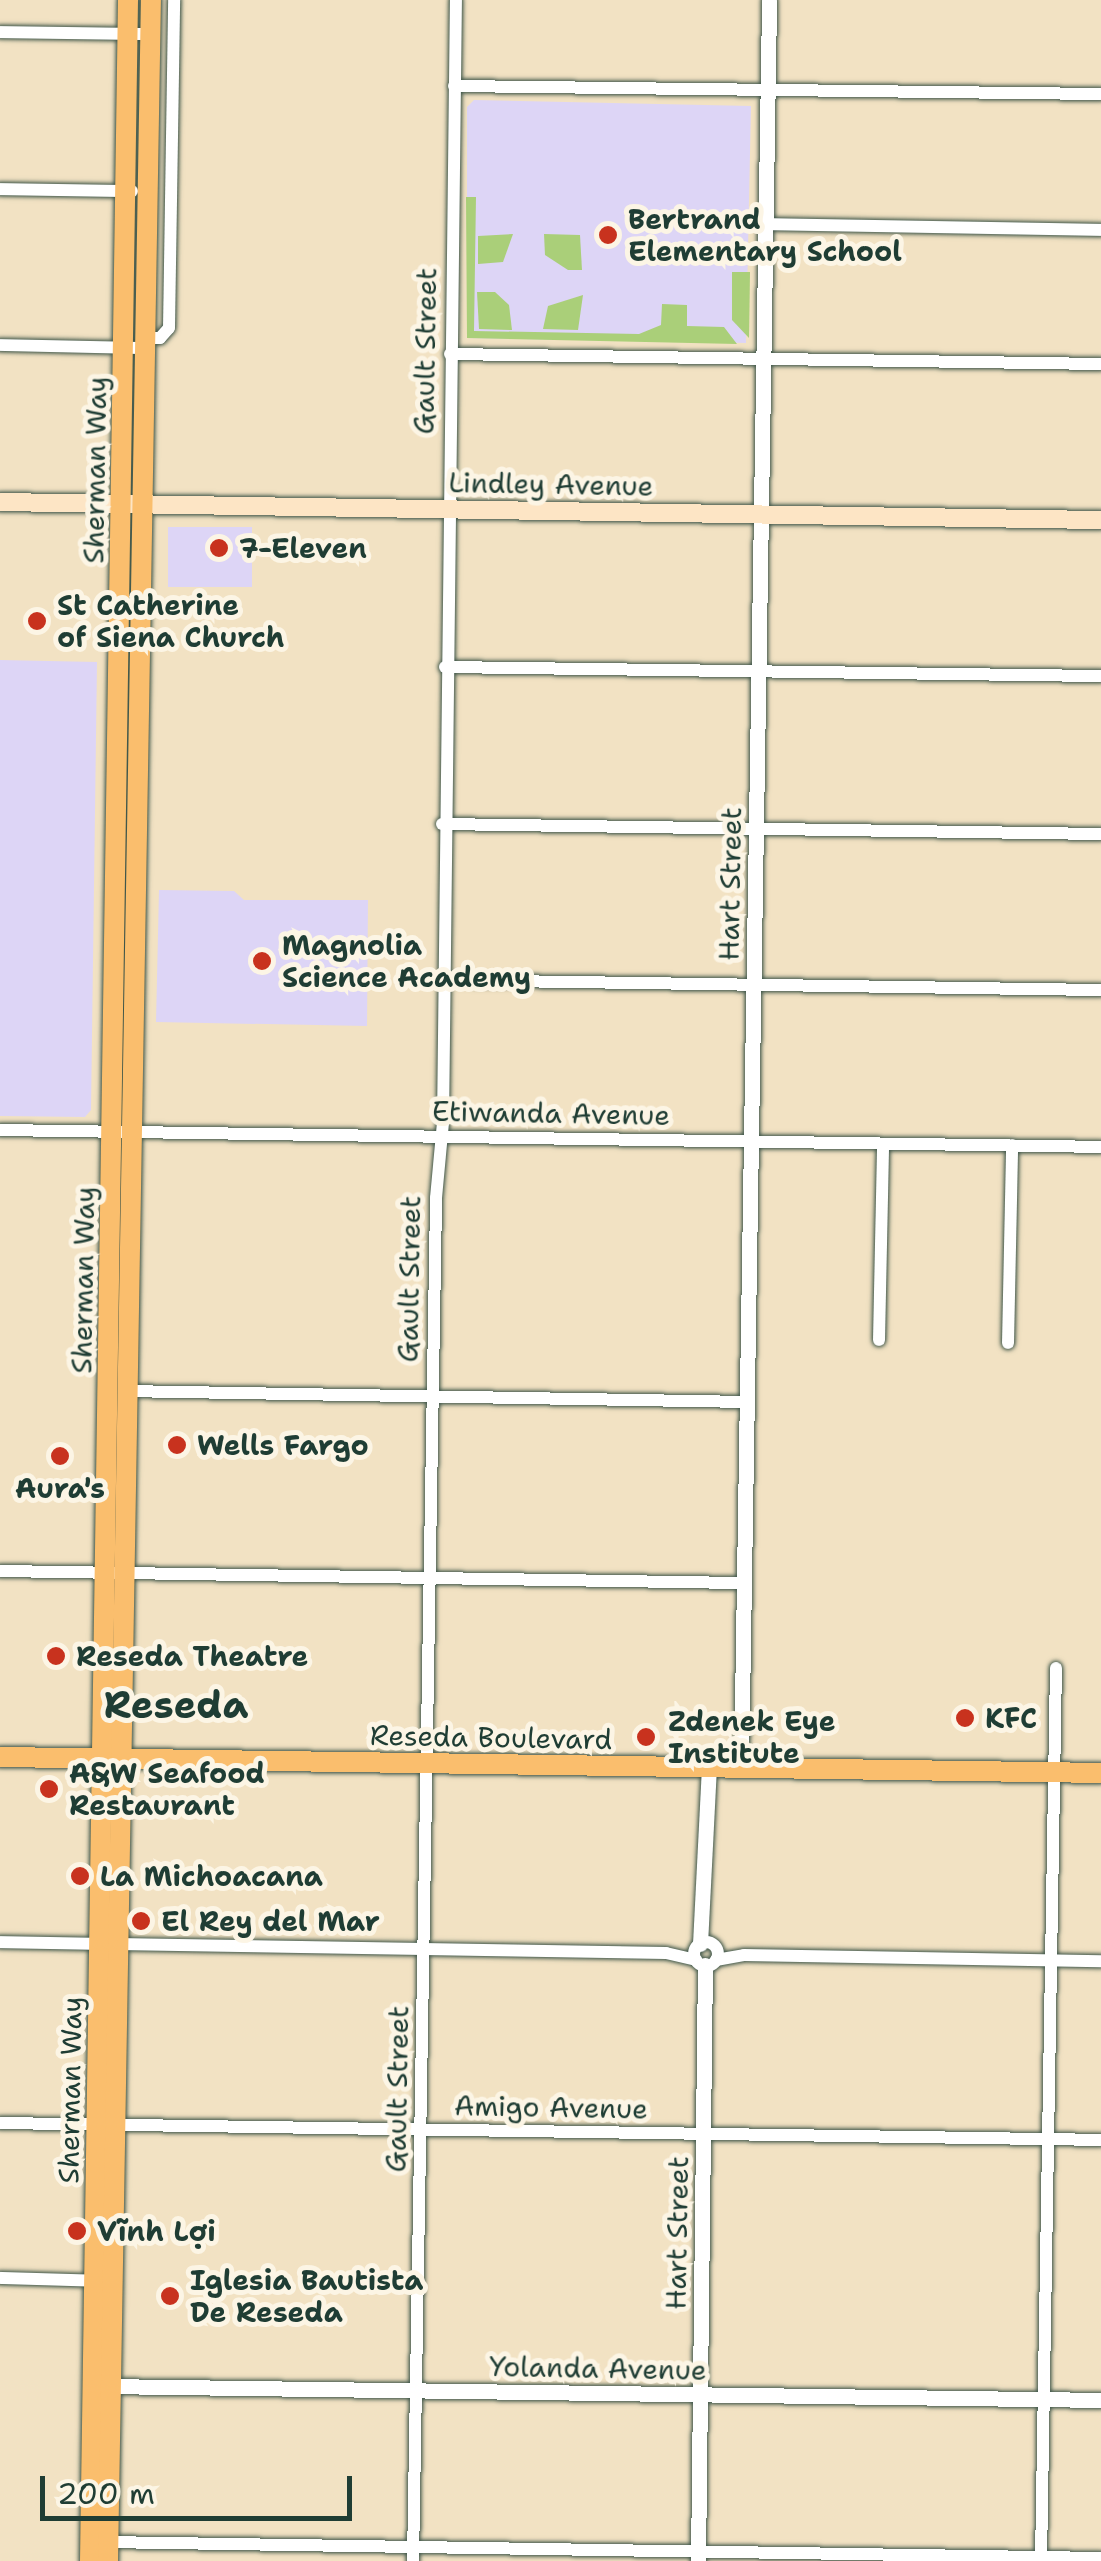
<!DOCTYPE html>
<meta charset="utf-8">
<style>
body{margin:0}
#map{position:relative;width:1101px;height:2561px;overflow:hidden;background:#f2e2c3;font-family:"Shantell Sans",sans-serif}
div>[style]{position:absolute}
.built>*{inset:0;background:#ddd5f6;transform-origin:0 0}
.green>*{inset:0;background:#aacf79}
.roads{filter:drop-shadow(0 0 2px #3f5649) drop-shadow(0 0 2px #3f5649)}
.minor>*{height:12px;margin:-6px;padding:0 6px;transform-origin:6px;border-radius:6px;background:#fff}
.minor>.ring{margin:-6px;padding:0;box-sizing:content-box;background:none;border:12px solid #fff;border-radius:50%}
.tertiary>*{height:15px;margin:-7.5px;padding:0 7.5px;transform-origin:7.5px;border-radius:7.5px;background:#fff}
.secondary>*{height:18px;margin:-9px;padding:0 9px;transform-origin:9px;border-radius:9px;background:#fde5c5}
.primary>*{height:20px;margin:-10px;padding:0 10px;transform-origin:10px;border-radius:10px;background:#fabe6d}
.dots>*{width:28px;height:28px;translate:-50% -50%;box-sizing:border-box;border:5px solid #fcf5e5;border-radius:50%}
span{translate:-50% -50%;white-space:nowrap;text-align:center;line-height:1.15;-webkit-text-stroke:10px #fcf5e5;paint-order:stroke}
.poi-label{font-size:28px;color:#1f3d34;font-weight:700}
.left{translate:0 -50%;text-align:left}
.street-label{font-size:28px;color:#1f3d34}
.district-label{font-size:38px;color:#1f3d34;font-weight:700}
.scale{position:absolute;left:40px;top:2476px;width:312px;height:45px;box-sizing:border-box;border:5px solid #1f3d34;border-top:0;padding-left:12px;font-size:30px;line-height:35px;white-space:nowrap;color:#1f3d34;-webkit-text-stroke:8px #fcf5e5;paint-order:stroke}
</style>
<div id="map">
<div class="built">
<div style="clip-path:polygon(474px 100px,751px 106px,746px 343px,467px 338px,467px 107px)"></div>
<div style="left:168px;top:527px;width:84px;height:60px"></div>
<div style="clip-path:polygon(0 660px,97px 662px,91px 1110px,85px 1117px,0 1116px)"></div>
<div style="clip-path:polygon(159px 890px,234px 891px,244px 900px,368px 900px,367px 1026px,156px 1022px)"></div>
</div>
<div class="green">
<div style="clip-path:polygon(466px 197px,476px 197px,474px 331px,639px 334px,661px 325px,662px 304px,687px 305px,687px 326px,724px 327px,737px 344px,467px 338px)"></div>
<div style="clip-path:polygon(513px 234px,503px 262px,478px 264px,478px 236px)"></div>
<div style="clip-path:polygon(544px 234px,580px 235px,582px 270px,568px 270px,545px 255px)"></div>
<div style="clip-path:polygon(732px 272px,750px 272px,749px 338px,732px 320px)"></div>
<div style="clip-path:polygon(477px 292px,495px 292px,509px 305px,512px 330px,479px 329px)"></div>
<div style="clip-path:polygon(583px 295px,578px 330px,543px 329px,548px 306px)"></div>
</div>
<div class="roads">
<div class="minor">
<div style="left:0;top:32px;width:151px;rotate:0.8deg"></div>
<div style="left:454px;top:86px;width:647px;rotate:0.71deg"></div>
<div style="left:0;top:189px;width:132px;rotate:0.9deg"></div>
<div style="left:765px;top:224px;width:336px;rotate:1deg"></div>
<div style="left:145px;top:338px;width:15px"></div>
<div style="left:160px;top:338px;width:13px;rotate:-48deg"></div>
<div style="left:169px;top:328px;width:328px;rotate:-89.1deg"></div>
<div style="left:0;top:345px;width:145px;rotate:1.2deg"></div>
<div style="left:450px;top:354px;width:651px;rotate:0.88deg"></div>
<div style="left:445px;top:667px;width:656px;rotate:0.79deg"></div>
<div style="left:442px;top:824px;width:659px;rotate:0.87deg"></div>
<div style="left:440px;top:980px;width:661px;rotate:0.87deg"></div>
<div style="left:0;top:1130px;width:1101px;rotate:0.88deg"></div>
<div style="left:879px;top:1340px;width:196px;rotate:-88.8deg"></div>
<div style="left:1008px;top:1343px;width:198px;rotate:-88.8deg"></div>
<div style="left:124px;top:1391px;width:622px;rotate:1.01deg"></div>
<div style="left:0;top:1571px;width:743px;rotate:0.93deg"></div>
<div style="left:0;top:1942px;width:100px;rotate:1.1deg"></div>
<div class="ring" style="left:694px;top:1942px;width:12px;height:12px"></div>
<div style="left:117px;top:1944px;width:549px;rotate:0.94deg"></div>
<div style="left:666px;top:1953px;width:31px;rotate:13deg"></div>
<div style="left:716px;top:1960px;width:28px;rotate:-10deg"></div>
<div style="left:744px;top:1955px;width:357px;rotate:1deg"></div>
<div style="left:0;top:2123px;width:1101px;rotate:0.88deg"></div>
<div style="left:0;top:2278px;width:99px;rotate:1.7deg"></div>
<div style="left:104px;top:2542px;width:997px;rotate:0.92deg"></div>
<div style="left:413px;top:2561px;width:1363px;rotate:-89.03deg"></div>
<div style="left:436px;top:1198px;width:75px;rotate:-84.7deg"></div>
<div style="left:443px;top:1123px;width:1123px;rotate:-89.34deg"></div>
<div style="left:1041px;top:2561px;width:893px;rotate:-89.04deg"></div>
</div>
<div class="tertiary">
<div style="left:741px;top:1768px;width:1768px;rotate:-89.09deg"></div>
<div style="left:700px;top:1944px;width:176px;rotate:-87.1deg"></div>
<div style="left:102px;top:2386px;width:999px;rotate:0.8deg"></div>
<div style="left:698px;top:2561px;width:596px;rotate:-89.33deg"></div>
</div>
<div class="secondary">
<div style="left:0;top:502px;width:1101px;rotate:0.94deg"></div>
</div>
<div class="primary">
<div style="left:0;top:1757px;width:1101px;rotate:0.83deg"></div>
<div style="left:90px;top:2561px;width:2561px;rotate:-89.15deg"></div>
<div style="left:108px;top:2561px;width:2561px;rotate:-89.04deg"></div>
</div>
</div>
<div class="dots">
<div style="left:608px;top:235px;background:#c8321e"></div>
<div style="left:219px;top:548px;background:#c8321e"></div>
<div style="left:37px;top:621px;background:#c8321e"></div>
<div style="left:262px;top:961px;background:#c8321e"></div>
<div style="left:177px;top:1445px;background:#c8321e"></div>
<div style="left:60px;top:1456px;background:#c8321e"></div>
<div style="left:56px;top:1656px;background:#c8321e"></div>
<div style="left:965px;top:1718px;background:#c8321e"></div>
<div style="left:646px;top:1737px;background:#c8321e"></div>
<div style="left:49px;top:1789px;background:#c8321e"></div>
<div style="left:80px;top:1876px;background:#c8321e"></div>
<div style="left:141px;top:1921px;background:#c8321e"></div>
<div style="left:77px;top:2231px;background:#c8321e"></div>
<div style="left:170px;top:2296px;background:#c8321e"></div>
</div>
<div class="poi-label">
<span class="left" style="left:628px;top:235px">Bertrand<br>Elementary School</span>
<span class="left" style="left:239px;top:548px">7-Eleven</span>
<span class="left" style="left:57px;top:621px">St Catherine<br>of Siena Church</span>
<span class="left" style="left:282px;top:961px">Magnolia<br>Science Academy</span>
<span class="left" style="left:197px;top:1445px">Wells Fargo</span>
<span style="left:60px;top:1488px">Aura's</span>
<span class="left" style="left:76px;top:1656px">Reseda Theatre</span>
<span class="left" style="left:985px;top:1718px">KFC</span>
<span class="left" style="left:668px;top:1737px">Zdenek Eye<br>Institute</span>
<span class="left" style="left:69px;top:1789px">A&amp;W Seafood<br>Restaurant</span>
<span class="left" style="left:100px;top:1876px">La Michoacana</span>
<span class="left" style="left:161px;top:1921px">El Rey del Mar</span>
<span class="left" style="left:97px;top:2231px">Vĩnh Lợi</span>
<span class="left" style="left:190px;top:2296px">Iglesia Bautista<br>De Reseda</span>
</div>
<div class="street-label">
<span style="left:425px;top:351px;rotate:-89deg">Gault Street</span>
<span style="left:95px;top:470px;rotate:-89deg">Sherman Way</span>
<span style="left:551px;top:484px;rotate:1deg">Lindley Avenue</span>
<span style="left:730px;top:884px;rotate:-89deg">Hart Street</span>
<span style="left:551px;top:1113px;rotate:1deg">Etiwanda Avenue</span>
<span style="left:409px;top:1279px;rotate:-89deg">Gault Street</span>
<span style="left:83px;top:1280px;rotate:-89deg">Sherman Way</span>
<span style="left:491px;top:1737px;rotate:1deg">Reseda Boulevard</span>
<span style="left:397px;top:2089px;rotate:-89deg">Gault Street</span>
<span style="left:70px;top:2090px;rotate:-89deg">Sherman Way</span>
<span style="left:551px;top:2107px;rotate:1deg">Amigo Avenue</span>
<span style="left:677px;top:2233px;rotate:-89deg">Hart Street</span>
<span style="left:598px;top:2368px;rotate:1deg">Yolanda Avenue</span>
</div>
<div class="district-label">
<span style="left:176px;top:1705px">Reseda</span>
</div>
<div class="scale">200 m</div>
</div>
